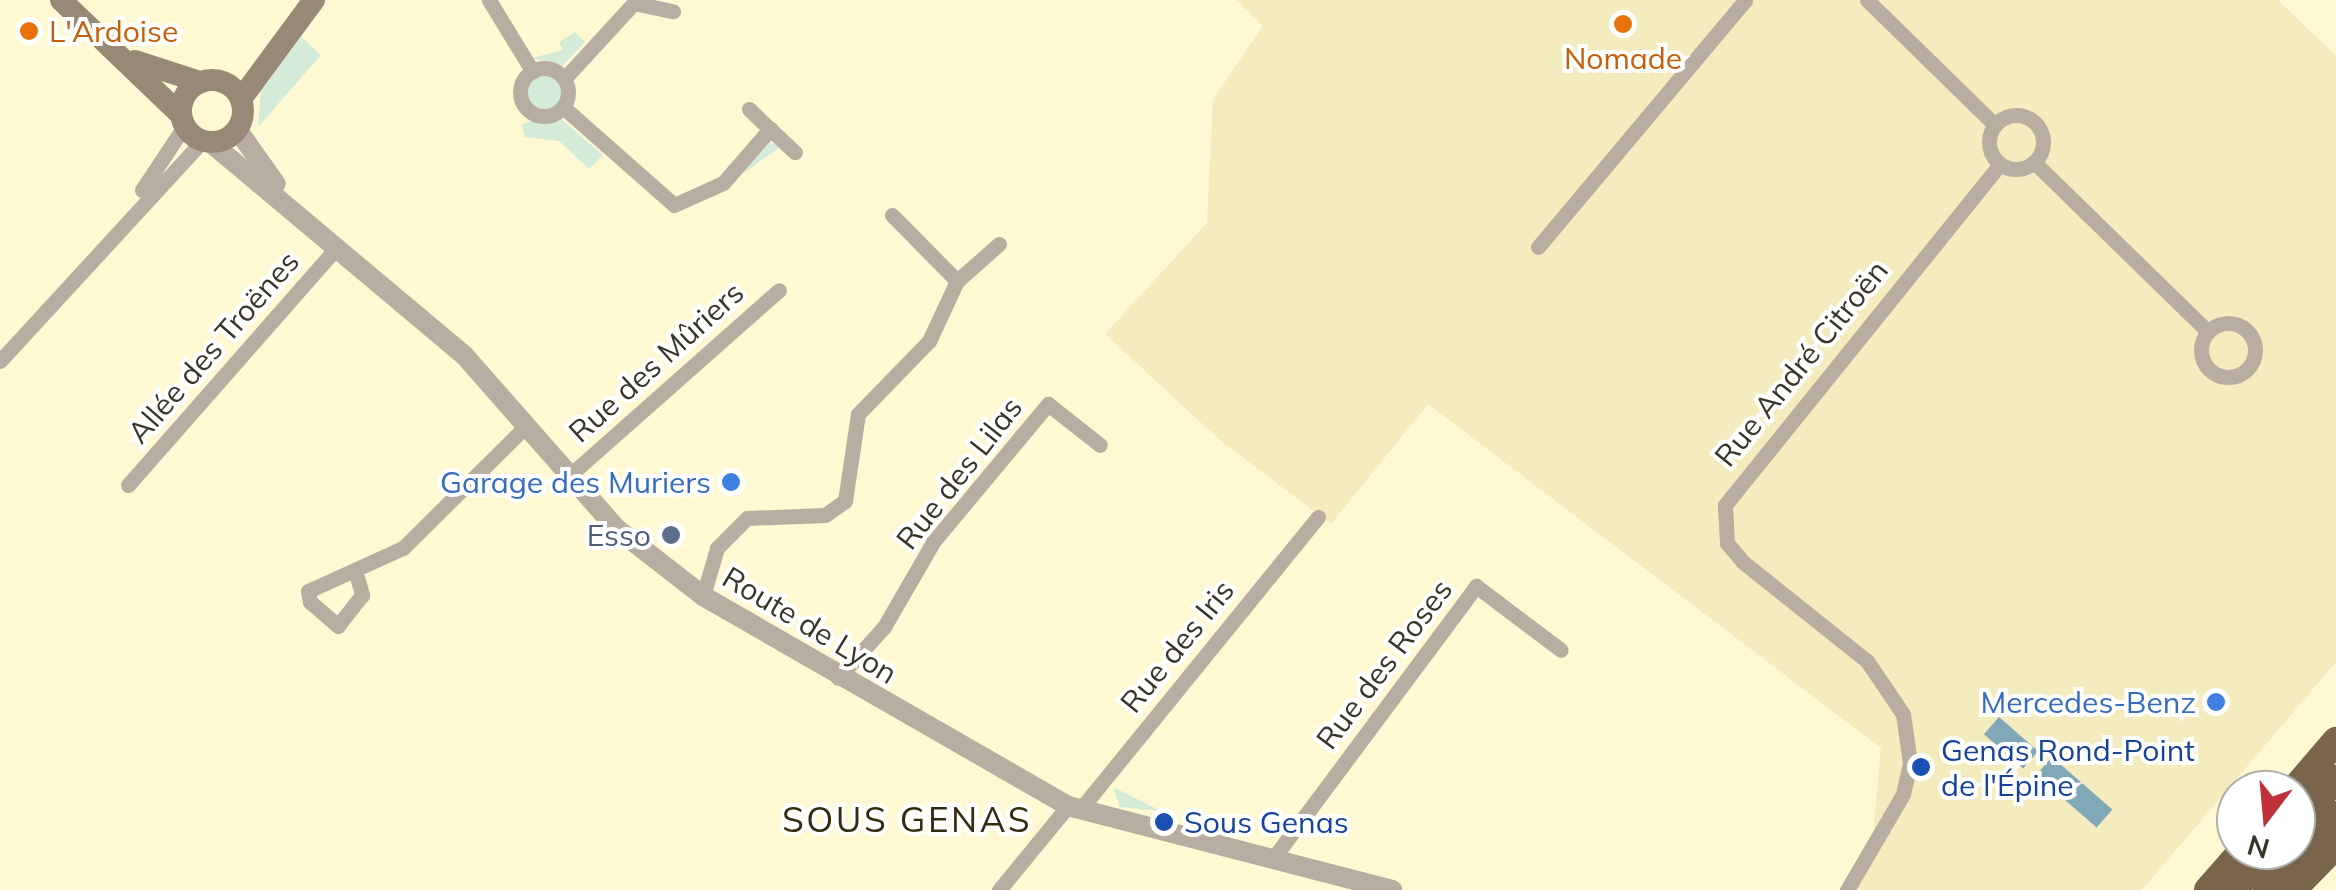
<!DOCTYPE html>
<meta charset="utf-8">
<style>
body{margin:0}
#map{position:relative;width:2336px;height:890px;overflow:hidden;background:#fef8d3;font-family:Mulish,sans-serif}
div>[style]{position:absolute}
.built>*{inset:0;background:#f4ecbf}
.green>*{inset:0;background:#d4ebd7}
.round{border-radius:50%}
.water>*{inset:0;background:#80a8b7;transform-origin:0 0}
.minor>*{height:15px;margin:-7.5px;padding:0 7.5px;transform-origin:7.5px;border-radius:7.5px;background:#b7ada0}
.minor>.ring{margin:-7.5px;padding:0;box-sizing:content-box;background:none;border:15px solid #b7ada0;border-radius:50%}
.tertiary>*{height:20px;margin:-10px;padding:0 10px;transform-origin:10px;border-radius:10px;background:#b7ada0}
.secondary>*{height:22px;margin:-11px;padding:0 11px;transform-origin:11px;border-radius:11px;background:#978976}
.secondary>.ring{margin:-11px;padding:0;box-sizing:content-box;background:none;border:22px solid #978976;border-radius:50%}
.trunk>*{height:28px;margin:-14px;padding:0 14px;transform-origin:14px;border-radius:14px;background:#78654c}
.dots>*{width:28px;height:28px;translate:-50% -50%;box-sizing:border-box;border:5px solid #fff;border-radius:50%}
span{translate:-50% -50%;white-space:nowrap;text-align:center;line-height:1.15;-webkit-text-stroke:8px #fff;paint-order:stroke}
.food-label{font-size:30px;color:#c56008}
.left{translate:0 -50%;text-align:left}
.street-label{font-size:30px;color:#393628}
.shop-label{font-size:30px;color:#366cbe}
.right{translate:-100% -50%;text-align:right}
.service-label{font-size:30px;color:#4e5e75}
.transit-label{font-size:30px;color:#164399}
.quarter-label{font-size:35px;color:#332d0e;letter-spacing:2.5px}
.north{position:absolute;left:2216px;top:770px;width:100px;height:100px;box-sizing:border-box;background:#fff;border:2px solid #b0afa9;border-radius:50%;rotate:196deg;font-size:28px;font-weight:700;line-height:40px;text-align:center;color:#393628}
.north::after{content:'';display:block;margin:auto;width:35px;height:45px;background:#c0303a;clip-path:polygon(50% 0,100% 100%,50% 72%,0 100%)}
</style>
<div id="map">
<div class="built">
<div style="clip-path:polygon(1237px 0,2278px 0,2336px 56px,2336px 662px,2142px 890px,1843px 890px,1872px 844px,1881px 748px,1428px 404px,1331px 524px,1222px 442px,1105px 334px,1207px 223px,1213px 99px,1263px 26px)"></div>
</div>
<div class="green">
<div style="clip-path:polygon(575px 32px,585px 42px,562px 66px,532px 58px,563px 50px,559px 42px)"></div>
<div style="clip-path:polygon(301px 37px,321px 55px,258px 127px,261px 91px)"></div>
<div class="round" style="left:527px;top:75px;width:36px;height:36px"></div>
<div style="clip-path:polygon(534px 119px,561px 119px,603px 155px,589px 169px,559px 141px,525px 137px,522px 125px)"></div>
<div style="clip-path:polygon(767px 142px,782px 146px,732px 181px)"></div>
<div style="clip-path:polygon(1113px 787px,1161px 811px,1120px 807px)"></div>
</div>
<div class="water">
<div style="left:1999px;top:717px;width:52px;height:23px;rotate:41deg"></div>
<div style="left:2052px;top:757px;width:80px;height:24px;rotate:41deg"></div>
</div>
<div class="minor">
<div style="left:489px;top:0;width:84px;rotate:58.6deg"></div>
<div style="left:1867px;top:0;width:179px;rotate:44.3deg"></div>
<div class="ring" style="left:520px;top:68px;width:33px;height:33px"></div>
<div style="left:564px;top:79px;width:103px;rotate:-47.4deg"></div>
<div style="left:634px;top:3px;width:40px;rotate:12deg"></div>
<div style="left:563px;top:107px;width:148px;rotate:41.4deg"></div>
<div style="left:674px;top:205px;width:54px;rotate:-24.2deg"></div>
<div style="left:723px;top:183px;width:72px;rotate:-49deg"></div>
<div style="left:770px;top:129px;width:34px;rotate:43deg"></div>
<div style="left:749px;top:109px;width:29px;rotate:44deg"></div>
<div class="ring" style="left:1989px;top:115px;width:39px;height:39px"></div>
<div style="left:2034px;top:162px;width:243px;rotate:44.3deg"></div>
<div style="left:142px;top:190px;width:78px;rotate:-56.5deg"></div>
<div style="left:892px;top:215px;width:93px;rotate:45.4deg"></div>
<div style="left:1538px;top:247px;width:322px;rotate:-50deg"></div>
<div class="ring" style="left:2201px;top:323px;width:39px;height:39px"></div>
<div style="left:0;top:361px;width:300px;rotate:-47.4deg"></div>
<div style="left:570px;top:475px;width:279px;rotate:-41.5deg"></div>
<div style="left:128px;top:485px;width:318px;rotate:-48.7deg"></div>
<div style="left:357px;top:577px;width:19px;rotate:74deg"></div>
<div style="left:362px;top:595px;width:39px;rotate:128deg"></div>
<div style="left:338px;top:626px;width:37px;rotate:-139deg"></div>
<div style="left:310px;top:602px;width:11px;rotate:-100deg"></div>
<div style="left:308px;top:591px;width:104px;rotate:-24.4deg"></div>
<div style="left:403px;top:548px;width:173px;rotate:-44.8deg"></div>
<div style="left:703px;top:596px;width:50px;rotate:-73.7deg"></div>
<div style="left:717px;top:548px;width:42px;rotate:-45deg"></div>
<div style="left:747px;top:518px;width:78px;rotate:-2.2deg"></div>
<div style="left:825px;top:515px;width:24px;rotate:-35deg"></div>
<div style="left:845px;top:501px;width:88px;rotate:-81.5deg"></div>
<div style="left:858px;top:414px;width:102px;rotate:-45.8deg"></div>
<div style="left:929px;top:341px;width:66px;rotate:-65deg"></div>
<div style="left:957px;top:281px;width:56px;rotate:-41.4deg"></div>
<div style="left:838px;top:678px;width:69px;rotate:-48deg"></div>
<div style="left:884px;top:627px;width:98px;rotate:-60deg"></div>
<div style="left:933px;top:542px;width:180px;rotate:-50.2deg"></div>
<div style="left:1048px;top:404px;width:66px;rotate:38.3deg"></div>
<div style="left:1079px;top:811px;width:379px;rotate:-50.9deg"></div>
<div style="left:1272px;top:860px;width:342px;rotate:-53.3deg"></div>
<div style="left:1476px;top:586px;width:106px;rotate:37deg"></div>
<div style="left:999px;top:890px;width:109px;rotate:-50.6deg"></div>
<div style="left:1847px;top:890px;width:111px;rotate:-59.7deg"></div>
<div style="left:1903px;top:794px;width:32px;rotate:-77deg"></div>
<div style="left:1910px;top:763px;width:49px;rotate:-98.1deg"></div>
<div style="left:1903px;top:714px;width:64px;rotate:-124.2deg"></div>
<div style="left:1867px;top:661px;width:159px;rotate:-141.4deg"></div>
<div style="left:1743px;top:562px;width:25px;rotate:-130deg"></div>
<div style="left:1727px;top:543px;width:38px;rotate:-93deg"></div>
<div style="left:1725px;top:505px;width:438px;rotate:-51.1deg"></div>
</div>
<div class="tertiary">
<div style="left:237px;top:129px;width:67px;rotate:54.7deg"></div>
<div style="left:210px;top:142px;width:331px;rotate:40deg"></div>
<div style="left:464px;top:355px;width:232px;rotate:48.7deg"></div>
<div style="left:617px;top:529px;width:109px;rotate:37.9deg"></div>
<div style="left:703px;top:596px;width:421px;rotate:29.9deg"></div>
<div style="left:1068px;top:806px;width:335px;rotate:14.5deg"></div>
</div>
<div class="secondary">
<div style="left:61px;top:0;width:166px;rotate:43.8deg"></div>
<div style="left:135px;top:61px;width:68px;rotate:17.9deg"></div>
<div class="ring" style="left:181px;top:80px;width:40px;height:40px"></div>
<div style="left:241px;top:99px;width:123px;rotate:-53.6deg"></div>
</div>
<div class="trunk">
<div style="left:2294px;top:790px;width:65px;rotate:-49.4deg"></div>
<div style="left:2296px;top:822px;width:59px;rotate:-47.1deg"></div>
<div style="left:2208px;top:890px;width:53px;rotate:-48.8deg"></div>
<div style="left:2233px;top:890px;width:54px;rotate:-47.2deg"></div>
<div style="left:2267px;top:890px;width:102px;rotate:-47.4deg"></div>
<div style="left:2292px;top:890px;width:63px;rotate:-45.6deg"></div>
</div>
<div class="dots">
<div style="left:1623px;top:24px;background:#e8710a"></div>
<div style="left:29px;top:31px;background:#e8710a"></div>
<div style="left:731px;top:482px;background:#3f7fe0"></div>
<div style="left:671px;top:535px;background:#5c6f8a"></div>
<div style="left:2216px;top:702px;background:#3f7fe0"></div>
<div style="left:1921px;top:767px;background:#1a4fb4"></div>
<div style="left:1164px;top:822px;background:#1a4fb4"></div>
</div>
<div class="food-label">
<span class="left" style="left:49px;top:31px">L'Ardoise</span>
<span style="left:1623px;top:58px">Nomade</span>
</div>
<div class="street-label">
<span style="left:213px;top:347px;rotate:-49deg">Allée des Troënes</span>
<span style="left:656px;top:362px;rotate:-42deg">Rue des Mûriers</span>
<span style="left:1801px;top:363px;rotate:-51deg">Rue André Citroën</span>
<span style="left:959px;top:473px;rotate:-52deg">Rue des Lilas</span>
<span style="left:810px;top:625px;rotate:31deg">Route de Lyon</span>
<span style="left:1177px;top:646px;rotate:-51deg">Rue des Iris</span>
<span style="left:1384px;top:664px;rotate:-53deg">Rue des Roses</span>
</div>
<div class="shop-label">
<span class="right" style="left:711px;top:482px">Garage des Muriers</span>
<span class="right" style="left:2196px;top:702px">Mercedes-Benz</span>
</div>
<div class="service-label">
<span class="right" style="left:651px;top:535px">Esso</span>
</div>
<div class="transit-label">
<span class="left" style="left:1941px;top:767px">Genas Rond-Point<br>de l'Épine</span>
<span class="left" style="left:1184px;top:822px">Sous Genas</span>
</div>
<div class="quarter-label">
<span style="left:907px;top:819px">SOUS GENAS</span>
</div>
<div class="north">N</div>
</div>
